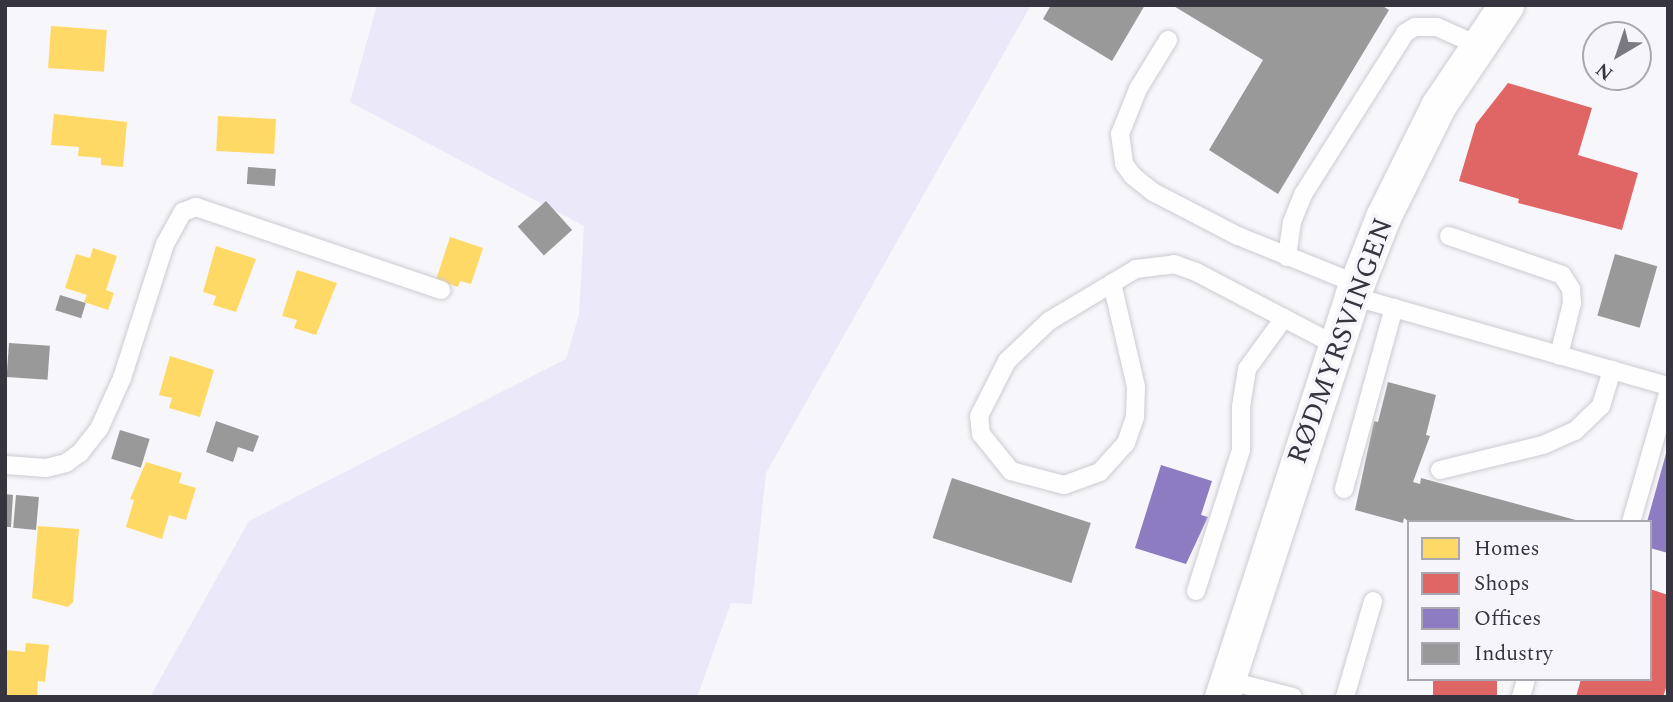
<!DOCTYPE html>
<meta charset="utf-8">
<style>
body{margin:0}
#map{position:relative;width:1673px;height:702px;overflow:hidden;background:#f7f6fa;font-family:Spectral,serif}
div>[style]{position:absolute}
.green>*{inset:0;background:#ebe8f9}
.homes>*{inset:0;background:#ffd966;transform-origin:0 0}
.shops>*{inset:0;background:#e06666;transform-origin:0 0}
.offices>*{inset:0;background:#8e7cc3}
.industry>*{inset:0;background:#999;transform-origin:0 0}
.roads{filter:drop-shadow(0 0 2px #cccbd2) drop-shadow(0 0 2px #cccbd2)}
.service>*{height:18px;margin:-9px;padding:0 9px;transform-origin:9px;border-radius:9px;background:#fefefe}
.minor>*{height:35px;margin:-17.5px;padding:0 17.5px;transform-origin:17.5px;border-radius:17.5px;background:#fefefe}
span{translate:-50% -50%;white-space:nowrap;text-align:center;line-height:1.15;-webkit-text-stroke:7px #f6f5fb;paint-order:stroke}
.street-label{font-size:28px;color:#36343f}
.frame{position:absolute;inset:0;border:7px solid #36343f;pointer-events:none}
.legend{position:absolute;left:1407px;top:520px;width:245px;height:161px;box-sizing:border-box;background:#f6f5fb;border:2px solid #a9a8b0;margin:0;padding:9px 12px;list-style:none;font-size:21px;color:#36343f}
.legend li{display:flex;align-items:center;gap:14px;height:35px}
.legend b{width:35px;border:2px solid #a9a8b0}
.north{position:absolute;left:1582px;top:21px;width:70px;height:70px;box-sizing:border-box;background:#f6f5fb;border:2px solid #a9a8b0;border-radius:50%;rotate:219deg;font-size:19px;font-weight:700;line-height:28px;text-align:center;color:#36343f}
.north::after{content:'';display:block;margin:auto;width:24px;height:32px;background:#7a7880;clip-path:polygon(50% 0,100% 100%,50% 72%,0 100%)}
</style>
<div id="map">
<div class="green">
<div style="clip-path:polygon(377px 5px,1031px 5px,766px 473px,752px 604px,731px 603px,697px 697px,150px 697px,249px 521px,566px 359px,579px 314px,584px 226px,350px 102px)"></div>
</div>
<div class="homes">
<div style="left:51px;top:26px;width:56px;height:42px;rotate:4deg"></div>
<div style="clip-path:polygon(54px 114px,127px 122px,123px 167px,101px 165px,101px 158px,78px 156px,79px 147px,51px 145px)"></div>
<div style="left:218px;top:116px;width:58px;height:35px;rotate:3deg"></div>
<div style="clip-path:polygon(450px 237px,483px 248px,471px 284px,460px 281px,458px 287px,436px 280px)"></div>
<div style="clip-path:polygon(216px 246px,256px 259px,236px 312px,213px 305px,216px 296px,203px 292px)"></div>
<div style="clip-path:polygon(93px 248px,117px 256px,106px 290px,114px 293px,108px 310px,84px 302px,87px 295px,65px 288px,76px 254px,90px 258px)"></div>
<div style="clip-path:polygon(297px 270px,337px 283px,316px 335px,294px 328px,297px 320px,282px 316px)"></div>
<div style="clip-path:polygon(170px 356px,214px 370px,200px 417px,169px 408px,172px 398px,159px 395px)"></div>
<div style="clip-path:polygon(146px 462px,182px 473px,179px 483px,196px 488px,186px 520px,169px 515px,162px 539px,126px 527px,134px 500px,130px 499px)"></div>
<div style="clip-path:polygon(38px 526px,79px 529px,73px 602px,68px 607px,32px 598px)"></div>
<div style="clip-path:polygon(26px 643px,49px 645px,45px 682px,38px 681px,37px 697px,5px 697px,5px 650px,25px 652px)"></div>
</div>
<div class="shops">
<div style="clip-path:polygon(1508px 83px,1592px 108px,1578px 155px,1638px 173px,1622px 230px,1518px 203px,1519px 199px,1459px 181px,1476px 124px)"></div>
<div style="clip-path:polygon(1650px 589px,1668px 595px,1668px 682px,1663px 697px,1576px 697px,1581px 679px,1650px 679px)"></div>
<div style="left:1433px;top:679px;width:64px;height:18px"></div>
</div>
<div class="offices">
<div style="clip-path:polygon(1667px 450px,1668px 450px,1668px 553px,1650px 548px,1647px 522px)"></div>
<div style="clip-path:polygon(1161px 465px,1212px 481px,1201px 515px,1208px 517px,1186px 564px,1135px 548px)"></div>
</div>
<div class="industry">
<div style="clip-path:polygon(1051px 5px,1145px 5px,1112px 61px,1043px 19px)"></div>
<div style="clip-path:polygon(1172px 5px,1381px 5px,1389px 10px,1278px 194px,1209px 150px,1263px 60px)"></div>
<div style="left:248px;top:167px;width:28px;height:17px;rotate:4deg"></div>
<div style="left:546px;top:201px;width:39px;height:38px;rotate:48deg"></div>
<div style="left:1615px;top:254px;width:44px;height:64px;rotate:16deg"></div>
<div style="left:60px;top:295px;width:27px;height:16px;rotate:17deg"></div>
<div style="left:9px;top:343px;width:41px;height:34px;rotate:4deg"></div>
<div style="clip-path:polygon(1388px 382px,1436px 395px,1426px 435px,1430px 436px,1413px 482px,1420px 484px,1421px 478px,1583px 522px,1409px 522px,1404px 518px,1403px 523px,1355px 510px,1374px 421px,1378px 422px)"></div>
<div style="clip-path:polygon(216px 421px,259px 436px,253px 452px,238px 447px,233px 462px,206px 452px)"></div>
<div style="left:120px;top:430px;width:31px;height:30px;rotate:17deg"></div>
<div style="left:952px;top:478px;width:146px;height:63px;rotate:18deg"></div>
<div style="clip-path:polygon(5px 494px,13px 495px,11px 527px,5px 527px)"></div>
<div style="left:16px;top:495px;width:23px;height:33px;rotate:5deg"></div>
</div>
<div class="roads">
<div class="service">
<div style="left:1168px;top:40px;width:57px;rotate:121.5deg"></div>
<div style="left:1138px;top:89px;width:48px;rotate:111.8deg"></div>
<div style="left:1120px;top:134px;width:30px;rotate:82deg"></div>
<div style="left:1124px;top:164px;width:15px;rotate:53deg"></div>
<div style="left:1133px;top:176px;width:26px;rotate:39deg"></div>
<div style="left:1153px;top:192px;width:96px;rotate:27.4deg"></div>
<div style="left:1238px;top:236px;width:128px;rotate:22deg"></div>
<div style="left:1449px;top:236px;width:120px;rotate:19deg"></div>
<div style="left:1562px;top:275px;width:17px;rotate:57deg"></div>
<div style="left:1571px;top:289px;width:14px;rotate:86deg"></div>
<div style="left:1572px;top:303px;width:54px;rotate:104deg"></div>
<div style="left:1287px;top:257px;width:35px;rotate:-82deg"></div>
<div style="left:1292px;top:222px;width:31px;rotate:-68deg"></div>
<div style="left:1304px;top:193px;width:189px;rotate:-57.7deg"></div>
<div style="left:1405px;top:33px;width:12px;rotate:-31deg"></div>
<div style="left:1415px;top:27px;width:22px"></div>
<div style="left:1437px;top:27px;width:44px;rotate:24.2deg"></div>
<div style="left:1112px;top:283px;width:107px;rotate:77deg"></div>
<div style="left:1136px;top:387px;width:30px;rotate:92deg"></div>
<div style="left:1135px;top:417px;width:28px;rotate:109deg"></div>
<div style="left:1126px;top:443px;width:39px;rotate:132deg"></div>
<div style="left:1100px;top:472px;width:38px;rotate:160deg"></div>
<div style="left:1064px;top:485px;width:55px;rotate:-165.2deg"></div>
<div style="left:1011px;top:471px;width:48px;rotate:-129deg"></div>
<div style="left:981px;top:434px;width:18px;rotate:-96deg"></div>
<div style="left:979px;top:416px;width:62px;rotate:-63deg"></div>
<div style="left:1007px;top:361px;width:58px;rotate:-43.6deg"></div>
<div style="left:1049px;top:321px;width:101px;rotate:-30.9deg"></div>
<div style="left:1136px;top:269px;width:38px;rotate:-7deg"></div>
<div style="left:1174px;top:264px;width:23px;rotate:20deg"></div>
<div style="left:1196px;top:272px;width:159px;rotate:27.7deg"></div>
<div style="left:1352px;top:296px;width:329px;rotate:15.9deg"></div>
<div style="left:5px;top:465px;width:41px;rotate:4.2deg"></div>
<div style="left:46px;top:468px;width:21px;rotate:-14deg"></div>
<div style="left:66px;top:463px;width:17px;rotate:-36deg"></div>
<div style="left:80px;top:453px;width:31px;rotate:-52deg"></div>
<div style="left:99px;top:429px;width:56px;rotate:-65.7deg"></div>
<div style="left:122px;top:378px;width:141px;rotate:-72.2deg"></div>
<div style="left:165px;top:244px;width:37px;rotate:-61deg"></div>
<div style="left:183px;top:212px;width:14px;rotate:-21deg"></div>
<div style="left:196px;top:207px;width:259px;rotate:18.7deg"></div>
<div style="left:1440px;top:470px;width:106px;rotate:-13.6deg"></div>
<div style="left:1543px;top:445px;width:35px;rotate:-24deg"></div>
<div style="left:1575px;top:431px;width:36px;rotate:-44deg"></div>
<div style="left:1601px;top:406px;width:38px;rotate:-73deg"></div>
<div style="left:1344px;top:489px;width:188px;rotate:-74.6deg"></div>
<div style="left:1631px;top:522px;width:133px;rotate:-73.9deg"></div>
<div style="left:1196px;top:591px;width:148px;rotate:-72.3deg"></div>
<div style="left:1241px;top:450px;width:43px;rotate:-90deg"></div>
<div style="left:1241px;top:407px;width:38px;rotate:-81deg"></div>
<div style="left:1247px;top:369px;width:63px;rotate:-54deg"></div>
<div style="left:1226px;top:680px;width:69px;rotate:14.2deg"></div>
<div style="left:1345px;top:697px;width:100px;rotate:-73.7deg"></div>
<div style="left:1521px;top:697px;width:19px;rotate:-74deg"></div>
</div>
<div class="minor">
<div style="left:1222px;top:697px;width:422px;rotate:-72deg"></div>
<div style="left:1352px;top:296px;width:85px;rotate:-68.6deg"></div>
<div style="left:1383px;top:217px;width:124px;rotate:-63.6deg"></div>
<div style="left:1438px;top:106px;width:122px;rotate:-56deg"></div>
</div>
</div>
<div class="street-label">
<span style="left:1341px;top:341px;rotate:-70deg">RØDMYRSVINGEN</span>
</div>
<div class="frame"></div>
<ul class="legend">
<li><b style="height:19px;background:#ffd966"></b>Homes</li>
<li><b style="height:19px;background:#e06666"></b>Shops</li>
<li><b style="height:19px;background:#8e7cc3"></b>Offices</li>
<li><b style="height:19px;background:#999"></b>Industry</li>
</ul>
<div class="north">N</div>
</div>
